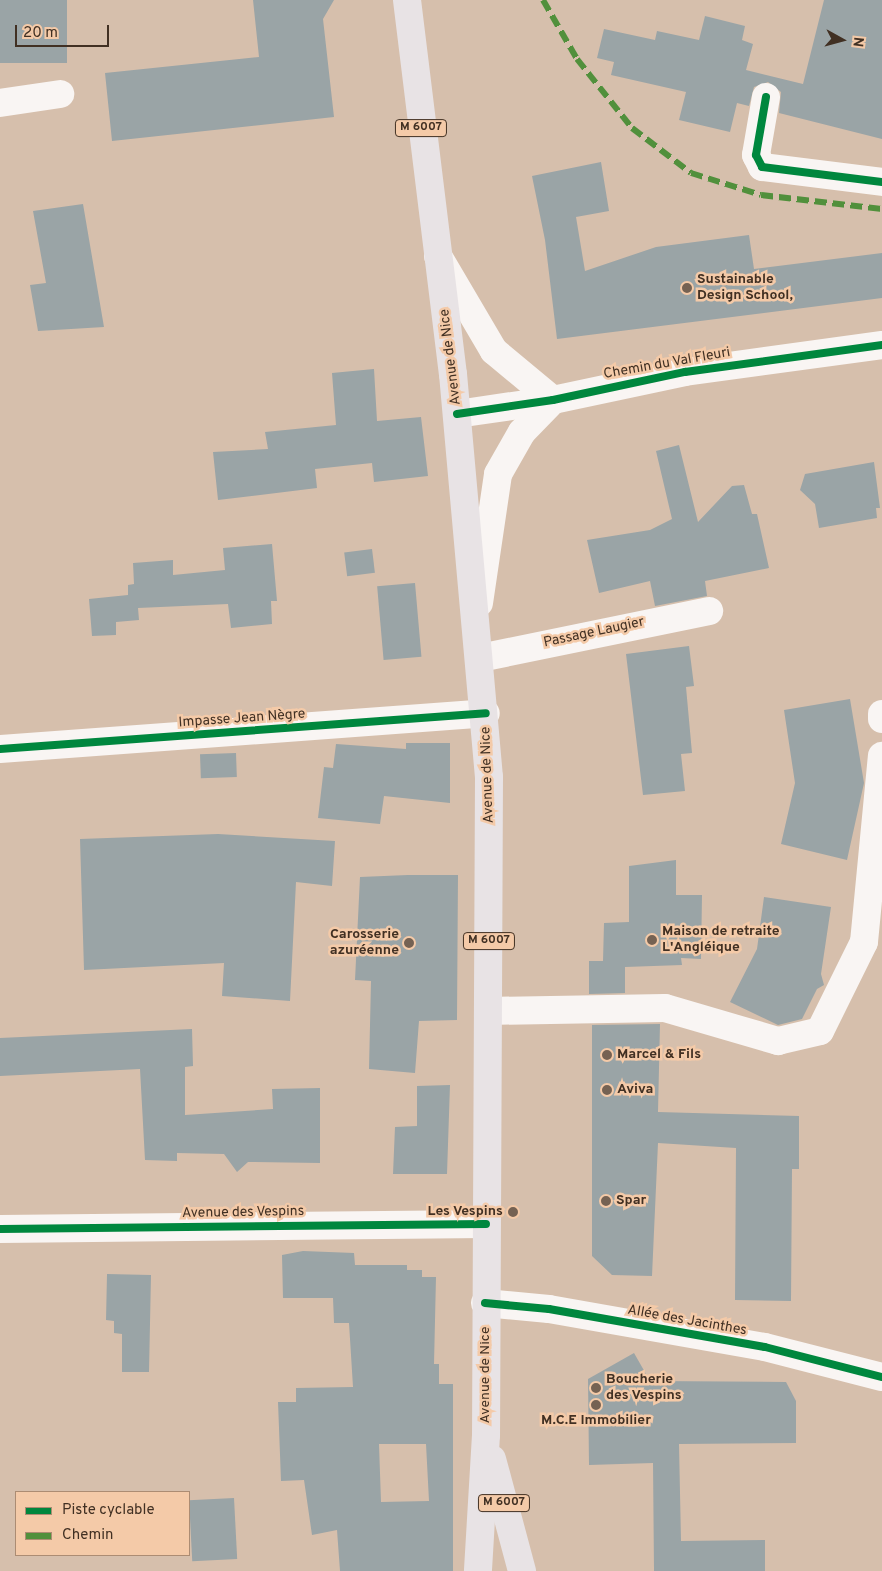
<!DOCTYPE html>
<meta charset="utf-8">
<style>
body{margin:0}
#map{position:relative;width:882px;height:1571px;overflow:hidden;background:#d6bfac;font-family:Overpass,sans-serif}
div>[style]{position:absolute}
.building>*{inset:0;background:#9aa4a6;transform-origin:0 0}
.minor>*{height:28px;margin:-14px;padding:0 14px;transform-origin:14px;border-radius:14px;background:#f9f5f3}
.major>*{height:28px;margin:-14px;padding:0 14px;transform-origin:14px;border-radius:14px;background:#e8e3e5}
.quiet>*{height:6px;margin-top:-3px;transform-origin:0;background:repeating-linear-gradient(90deg,#51903c 0 12px,transparent 0 18px)}
.cycleway>*{height:8px;margin:-4px;padding:0 4px;transform-origin:4px;border-radius:4px;background:#00873e}
.dots>*{width:14px;height:14px;translate:-50% -50%;box-sizing:border-box;border:2px solid #f4caa8;border-radius:50%}
span{translate:-50% -50%;white-space:nowrap;text-align:center;line-height:1.15;-webkit-text-stroke:5px #f4caa8;paint-order:stroke}
.shield-label span{padding:1px 4px;background:#f4caa8;border:1px solid;border-radius:4px;-webkit-text-stroke-width:0}
.shield-label{font-size:12px;color:#413023;font-weight:700}
.poi-label{font-size:14px;color:#413023;font-weight:700}
.left{translate:0 -50%;text-align:left}
.right{translate:-100% -50%;text-align:right}
.street-label{font-size:14px;color:#413023}
.legend{position:absolute;left:15px;top:1491px;width:175px;height:65px;box-sizing:border-box;background:#f4caa8;border:1px solid #ac8c73;margin:0;padding:6px 9px;list-style:none;font-size:15px;color:#413023}
.legend li{display:flex;align-items:center;gap:10px;height:25px}
.legend b{width:25px;border:1px solid #ac8c73}
.north{position:absolute;left:817px;top:15px;width:50px;height:50px;-webkit-text-stroke:4px #f4caa8;paint-order:stroke;rotate:97deg;font-size:14px;font-weight:700;line-height:20px;text-align:center;color:#413023}
.north::after{content:'';display:block;margin:auto;width:18px;height:22px;background:#413023;clip-path:polygon(50% 0,100% 100%,50% 72%,0 100%)}
.scale{position:absolute;left:15px;top:25px;width:94px;height:22px;box-sizing:border-box;border:2px solid #413023;border-top:0;padding-left:6px;font-size:15px;line-height:18px;white-space:nowrap;color:#413023;-webkit-text-stroke:4px #f4caa8;paint-order:stroke}
</style>
<div id="map">
<div class="building">
<div style="left:0;top:0;width:67px;height:63px"></div>
<div style="clip-path:polygon(253px 0,334px 0,323px 19px,334px 117px,112px 141px,105px 73px,259px 57px)"></div>
<div style="clip-path:polygon(824px 0,882px 0,882px 139px,779px 113px,781px 92px,768px 82px,754px 87px,749px 106px,737px 103px,730px 132px,679px 120px,686px 92px,611px 75px,614px 62px,597px 58px,604px 29px,655px 40px,657px 31px,699px 40px,705px 16px,745px 26px,742px 40px,753px 44px,746px 70px,803px 84px)"></div>
<div style="clip-path:polygon(601px 162px,609px 211px,576px 217px,585px 271px,656px 247px,749px 235px,754px 269px,882px 253px,882px 298px,557px 339px,545px 240px,532px 176px)"></div>
<div style="clip-path:polygon(83px 204px,104px 327px,38px 331px,30px 285px,46px 283px,33px 211px)"></div>
<div style="clip-path:polygon(374px 369px,377px 421px,421px 417px,428px 476px,374px 482px,372px 463px,315px 469px,317px 488px,218px 500px,213px 452px,268px 449px,265px 432px,336px 425px,332px 373px)"></div>
<div style="clip-path:polygon(679px 445px,698px 522px,732px 486px,744px 485px,752px 514px,757px 514px,769px 568px,705px 581px,707px 596px,655px 606px,650px 581px,599px 593px,587px 540px,650px 530px,672px 519px,656px 451px)"></div>
<div style="clip-path:polygon(874px 462px,880px 508px,876px 508px,877px 518px,819px 528px,815px 504px,800px 490px,805px 474px)"></div>
<div style="clip-path:polygon(272px 544px,277px 601px,271px 601px,272px 624px,231px 628px,228px 604px,138px 608px,139px 620px,116px 622px,116px 635px,92px 636px,89px 599px,128px 595px,128px 585px,134px 584px,133px 563px,173px 560px,173px 575px,225px 570px,223px 548px)"></div>
<div style="left:372px;top:549px;width:24px;height:28px;rotate:83deg"></div>
<div style="left:415px;top:583px;width:74px;height:38px;rotate:85deg"></div>
<div style="clip-path:polygon(689px 646px,694px 686px,686px 687px,692px 753px,681px 754px,685px 791px,643px 795px,626px 654px)"></div>
<div style="clip-path:polygon(850px 699px,864px 783px,847px 860px,781px 844px,795px 783px,784px 710px)"></div>
<div style="clip-path:polygon(406px 743px,450px 743px,450px 803px,384px 796px,380px 824px,318px 818px,324px 767px,333px 768px,336px 744px,406px 749px)"></div>
<div style="left:236px;top:753px;width:24px;height:36px;rotate:88deg"></div>
<div style="clip-path:polygon(218px 834px,335px 841px,332px 886px,296px 882px,290px 1001px,222px 996px,224px 963px,84px 970px,80px 839px)"></div>
<div style="clip-path:polygon(676px 860px,676px 895px,702px 895px,701px 959px,681px 958px,682px 965px,625px 967px,625px 993px,589px 994px,589px 961px,603px 961px,604px 923px,629px 922px,629px 866px)"></div>
<div style="clip-path:polygon(408px 875px,458px 875px,457px 1020px,419px 1021px,415px 1073px,369px 1069px,371px 981px,355px 980px,360px 877px)"></div>
<div style="clip-path:polygon(764px 897px,831px 907px,821px 974px,824px 985px,817px 989px,802px 1019px,778px 1025px,730px 1002px,757px 949px)"></div>
<div style="clip-path:polygon(660px 1024px,658px 1112px,799px 1116px,799px 1169px,792px 1169px,791px 1301px,735px 1300px,736px 1148px,658px 1143px,652px 1276px,612px 1275px,592px 1256px,592px 1025px)"></div>
<div style="clip-path:polygon(192px 1029px,193px 1066px,185px 1067px,185px 1115px,273px 1109px,272px 1089px,320px 1088px,320px 1163px,248px 1162px,237px 1172px,224px 1154px,177px 1153px,177px 1161px,145px 1160px,140px 1069px,0 1076px,0 1038px)"></div>
<div style="clip-path:polygon(450px 1085px,447px 1174px,393px 1174px,395px 1127px,417px 1126px,417px 1086px)"></div>
<div style="clip-path:polygon(evenodd,303px 1251px,354px 1253px,355px 1265px,407px 1265px,407px 1270px,422px 1270px,422px 1277px,436px 1277px,434px 1364px,439px 1364px,439px 1384px,453px 1384px,453px 1571px,340px 1571px,337px 1530px,312px 1535px,304px 1480px,281px 1481px,278px 1402px,296px 1402px,296px 1388px,353px 1387px,349px 1323px,334px 1323px,333px 1298px,283px 1298px,282px 1255px,303px 1251px,379px 1444px,426px 1444px,429px 1501px,381px 1502px,379px 1444px)"></div>
<div style="clip-path:polygon(107px 1274px,151px 1275px,149px 1372px,122px 1372px,122px 1334px,114px 1333px,114px 1321px,106px 1320px)"></div>
<div style="clip-path:polygon(634px 1353px,650px 1381px,786px 1382px,796px 1401px,796px 1443px,679px 1444px,681px 1541px,765px 1540px,765px 1571px,654px 1571px,653px 1463px,589px 1465px,588px 1379px)"></div>
<div style="left:234px;top:1498px;width:61px;height:45px;rotate:87deg"></div>
</div>
<div class="minor">
<div style="left:766px;top:97px;width:59px;rotate:99.8deg"></div>
<div style="left:756px;top:155px;width:13px;rotate:63deg"></div>
<div style="left:762px;top:167px;width:121px;rotate:7.1deg"></div>
<div style="left:0;top:103px;width:61px;rotate:-8.5deg"></div>
<div style="left:438px;top:256px;width:110px;rotate:59.5deg"></div>
<div style="left:494px;top:351px;width:77px;rotate:39.7deg"></div>
<div style="left:457px;top:414px;width:97px;rotate:-8.3deg"></div>
<div style="left:553px;top:400px;width:135px;rotate:-12deg"></div>
<div style="left:685px;top:372px;width:199px;rotate:-7.8deg"></div>
<div style="left:479px;top:603px;width:130px;rotate:-81.6deg"></div>
<div style="left:498px;top:474px;width:48px;rotate:-60.3deg"></div>
<div style="left:522px;top:432px;width:45px;rotate:-45.9deg"></div>
<div style="left:480px;top:658px;width:234px;rotate:-11.6deg"></div>
<div style="left:882px;top:714px;width:5px;rotate:90deg"></div>
<div style="left:0;top:749px;width:487px;rotate:-4.2deg"></div>
<div style="left:488px;top:1011px;width:177px;rotate:-1deg"></div>
<div style="left:665px;top:1008px;width:118px;rotate:16.3deg"></div>
<div style="left:778px;top:1041px;width:43px;rotate:-13.4deg"></div>
<div style="left:820px;top:1031px;width:99px;rotate:-63.7deg"></div>
<div style="left:864px;top:942px;width:187px;rotate:-84.5deg"></div>
<div style="left:0;top:1229px;width:486px;rotate:-0.6deg"></div>
<div style="left:485px;top:1303px;width:64px;rotate:5.4deg"></div>
<div style="left:549px;top:1309px;width:219px;rotate:10deg"></div>
<div style="left:765px;top:1347px;width:121px;rotate:14.4deg"></div>
</div>
<div class="major">
<div style="left:407px;top:0;width:377px;rotate:83deg"></div>
<div style="left:453px;top:374px;width:405px;rotate:84.9deg"></div>
<div style="left:489px;top:777px;width:658px;rotate:90.26deg"></div>
<div style="left:486px;top:1435px;width:136px;rotate:93.4deg"></div>
<div style="left:492px;top:1459px;width:116px;rotate:75deg"></div>
</div>
<div class="quiet">
<div style="left:543px;top:0;width:68px;rotate:60deg"></div>
<div style="left:577px;top:59px;width:88px;rotate:51.4deg"></div>
<div style="left:632px;top:128px;width:74px;rotate:37.3deg"></div>
<div style="left:691px;top:173px;width:73px;rotate:17.4deg"></div>
<div style="left:761px;top:195px;width:122px;rotate:6.6deg"></div>
</div>
<div class="cycleway">
<div style="left:766px;top:97px;width:59px;rotate:99.8deg"></div>
<div style="left:756px;top:155px;width:13px;rotate:63deg"></div>
<div style="left:762px;top:167px;width:121px;rotate:7.1deg"></div>
<div style="left:457px;top:414px;width:97px;rotate:-8.3deg"></div>
<div style="left:553px;top:400px;width:135px;rotate:-12deg"></div>
<div style="left:685px;top:372px;width:199px;rotate:-7.8deg"></div>
<div style="left:0;top:749px;width:487px;rotate:-4.2deg"></div>
<div style="left:0;top:1229px;width:486px;rotate:-0.6deg"></div>
<div style="left:485px;top:1303px;width:64px;rotate:5.4deg"></div>
<div style="left:549px;top:1309px;width:219px;rotate:10deg"></div>
<div style="left:765px;top:1347px;width:121px;rotate:14.4deg"></div>
</div>
<div class="dots">
<div style="left:687px;top:288px;background:#756253"></div>
<div style="left:652px;top:940px;background:#756253"></div>
<div style="left:409px;top:943px;background:#756253"></div>
<div style="left:607px;top:1055px;background:#756253"></div>
<div style="left:607px;top:1090px;background:#756253"></div>
<div style="left:606px;top:1201px;background:#756253"></div>
<div style="left:513px;top:1212px;background:#756253"></div>
<div style="left:596px;top:1388px;background:#756253"></div>
<div style="left:596px;top:1405px;background:#756253"></div>
</div>
<div class="shield-label">
<span style="left:421px;top:128px">M 6007</span>
<span style="left:489px;top:941px">M 6007</span>
<span style="left:504px;top:1503px">M 6007</span>
</div>
<div class="poi-label">
<span class="left" style="left:697px;top:288px">Sustainable<br>Design School,</span>
<span class="left" style="left:662px;top:940px">Maison de retraite<br>L'Angléique</span>
<span class="right" style="left:399px;top:943px">Carosserie<br>azuréenne</span>
<span class="left" style="left:617px;top:1055px">Marcel &amp; Fils</span>
<span class="left" style="left:617px;top:1090px">Aviva</span>
<span class="left" style="left:616px;top:1201px">Spar</span>
<span class="right" style="left:503px;top:1212px">Les Vespins</span>
<span class="left" style="left:606px;top:1388px">Boucherie<br>des Vespins</span>
<span style="left:596px;top:1421px">M.C.E Immobilier</span>
</div>
<div class="street-label">
<span style="left:451px;top:357px;rotate:-97deg">Avenue de Nice</span>
<span style="left:667px;top:364px;rotate:-10deg">Chemin du Val Fleuri</span>
<span style="left:594px;top:633px;rotate:-12deg">Passage Laugier</span>
<span style="left:242px;top:719px;rotate:-4deg">Impasse Jean Nègre</span>
<span style="left:488px;top:775px;rotate:-92deg">Avenue de Nice</span>
<span style="left:243px;top:1213px;rotate:-1deg">Avenue des Vespins</span>
<span style="left:687px;top:1321px;rotate:10deg">Allée des Jacinthes</span>
<span style="left:486px;top:1375px;rotate:-90deg">Avenue de Nice</span>
</div>
<ul class="legend">
<li><b style="height:6px;background:#00873e"></b>Piste cyclable</li>
<li><b style="height:6px;background:#51903c"></b>Chemin</li>
</ul>
<div class="north">N</div>
<div class="scale">20 m</div>
</div>
